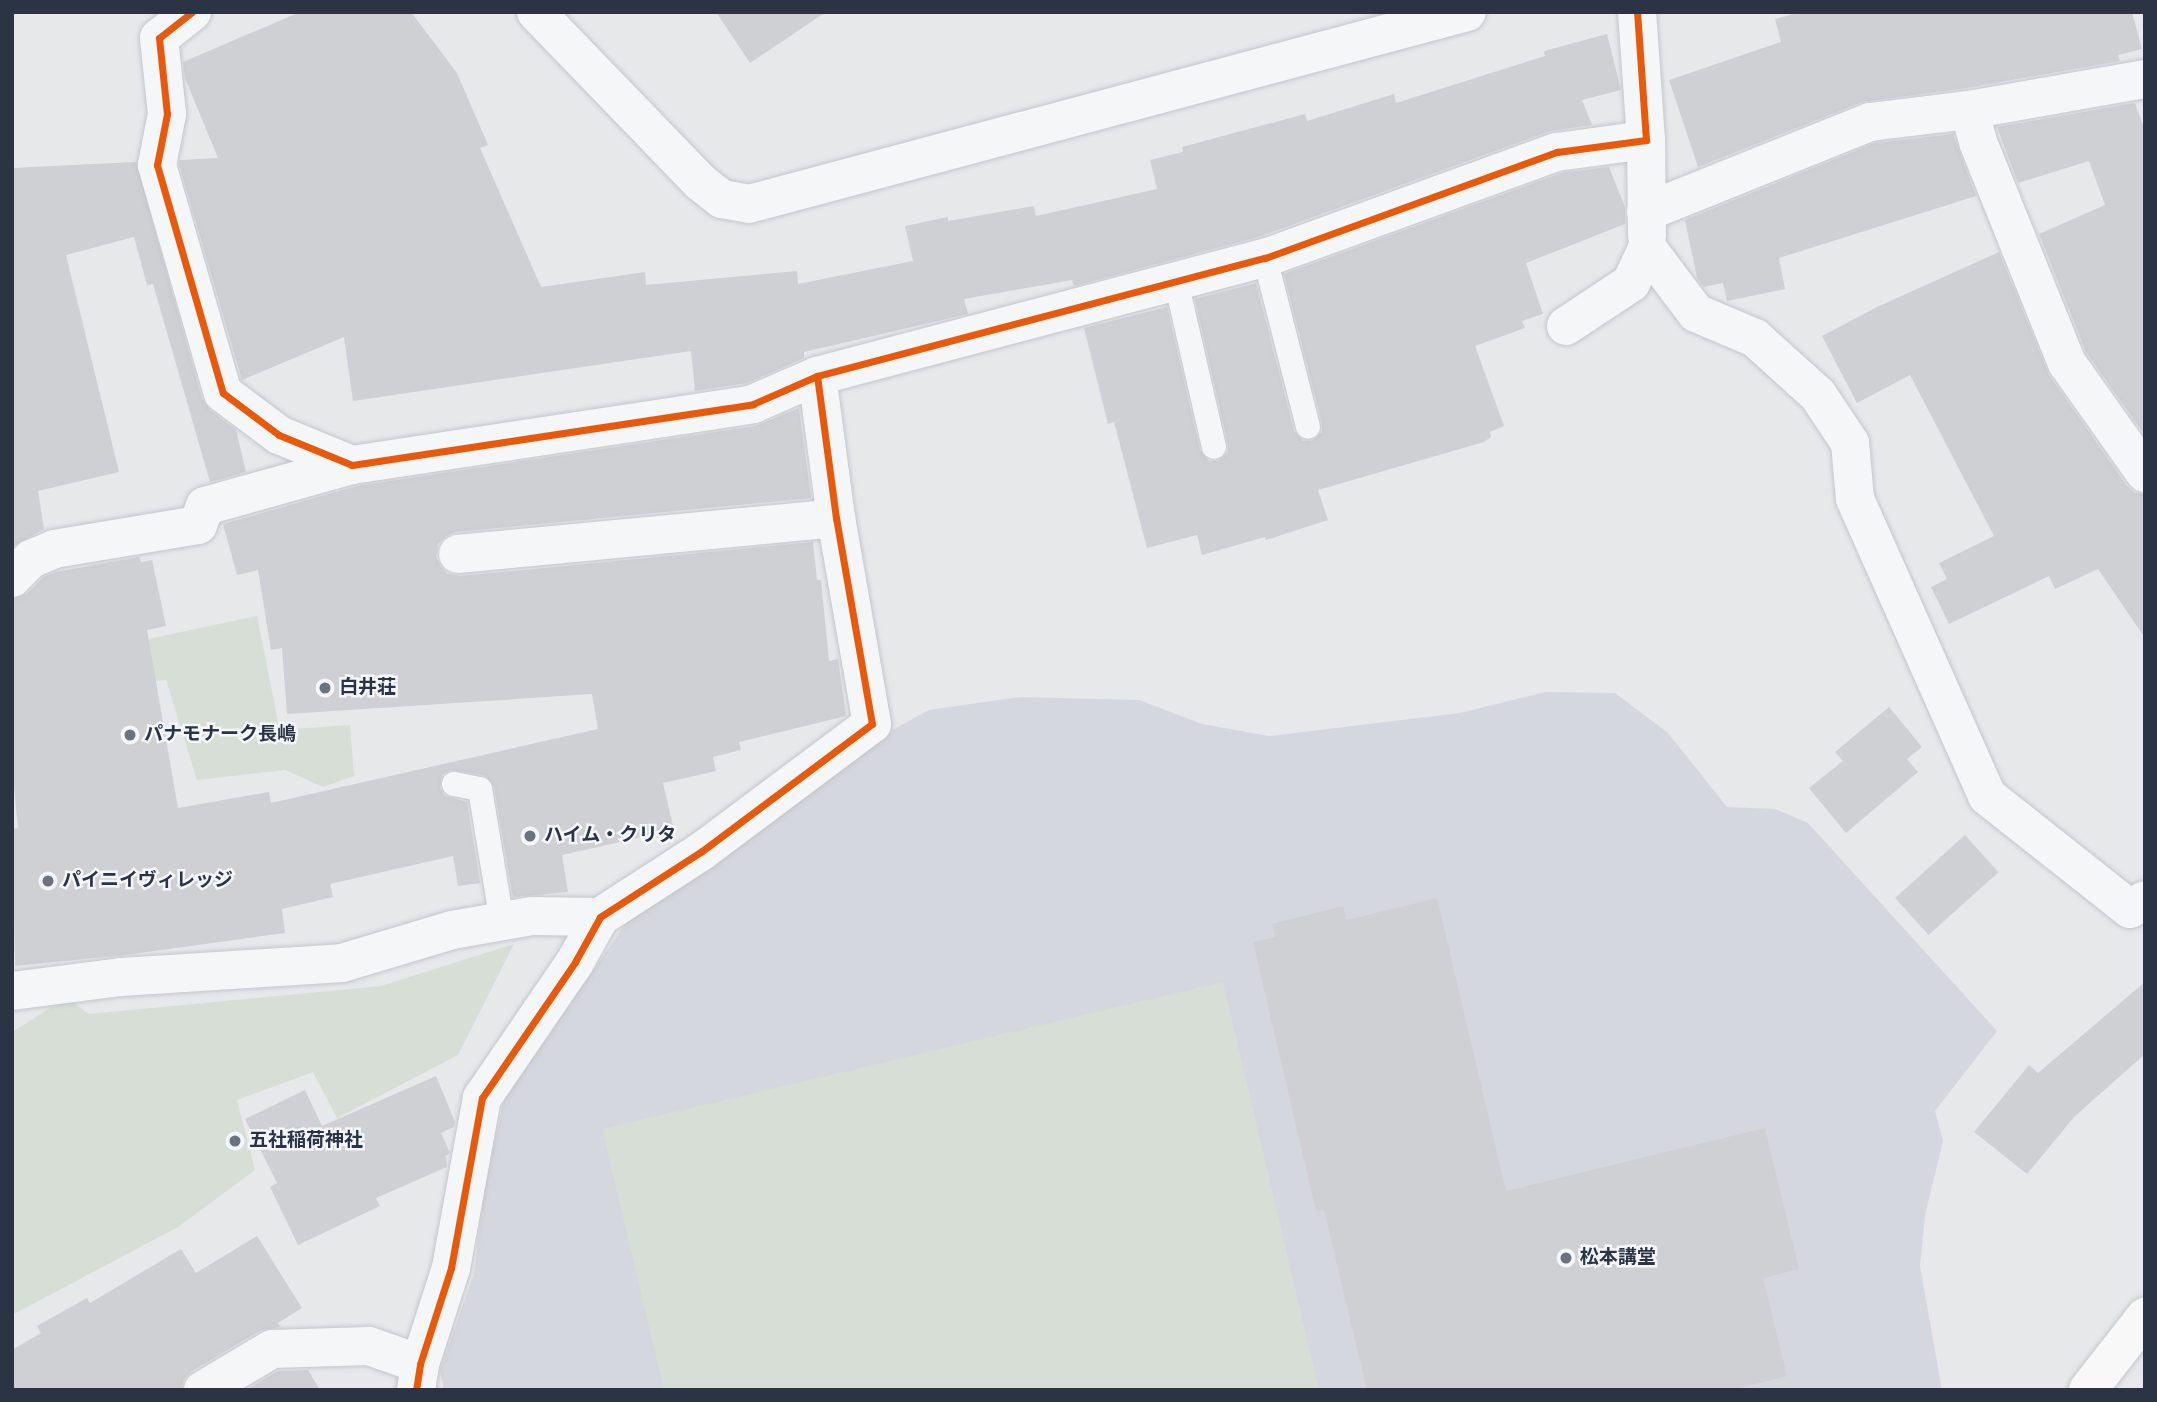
<!DOCTYPE html>
<meta charset="utf-8">
<style>
body{margin:0}
#map{position:relative;width:2157px;height:1402px;overflow:hidden;background:#e6e8ea;font-family:"Source Sans 3","Noto Sans JP",sans-serif}
div>[style]{position:absolute}
.built>*{inset:0;background:#d4d7dd}
.green>*{inset:0;background:#d6ded6}
.building>*{inset:0;background:#ced0d3;transform-origin:0 0}
.roads{filter:drop-shadow(0 0 2px #c4c6c8) drop-shadow(0 0 2px #c4c6c8)}
.service>*{height:24px;margin:-12px;padding:0 12px;transform-origin:12px;border-radius:12px;background:#f5f6f7}
.minor>*{height:38px;margin:-19px;padding:0 19px;transform-origin:19px;border-radius:19px;background:#f5f6f7}
.tertiary>*{height:38px;margin:-19px;padding:0 19px;transform-origin:19px;border-radius:19px;background:#f5f6f7}
.primary>*{height:38px;margin:-19px;padding:0 19px;transform-origin:19px;border-radius:19px;background:#f8f8f8}
.cycleway>*{height:7px;margin:-3.5px;padding:0 3.5px;transform-origin:3.5px;border-radius:3.5px;background:#e8590c}
.dots>*{width:19px;height:19px;translate:-50% -50%;box-sizing:border-box;border:4px solid #f4f6f9;border-radius:50%}
span{translate:-50% -50%;white-space:nowrap;text-align:center;line-height:1.15;-webkit-text-stroke:5px #f4f6f9;paint-order:stroke}
.poi-label{font-size:19px;color:#2b3445;font-weight:700}
.left{translate:0 -50%;text-align:left}
.frame{position:absolute;inset:0;border:14px solid #2b3445;pointer-events:none}
</style>
<div id="map">
<div class="built">
<div style="clip-path:polygon(1545px 692px,1615px 693px,1668px 733px,1727px 807px,1775px 809px,1808px 823px,1997px 1031px,1935px 1111px,1943px 1141px,1925px 1215px,1920px 1266px,1942px 1390px,444px 1390px,440px 1370px,474px 1274px,485px 1187px,504px 1099px,629px 919px,860px 748px,929px 710px,1020px 697px,1139px 700px,1202px 724px,1269px 736px,1460px 713px)"></div>
</div>
<div class="green">
<div style="clip-path:polygon(257px 616px,279px 727px,292px 729px,350px 725px,354px 776px,323px 787px,285px 770px,197px 780px,166px 680px,55px 689px,48px 660px)"></div>
<div style="clip-path:polygon(514px 944px,458px 1055px,337px 1118px,313px 1072px,237px 1100px,255px 1170px,178px 1227px,12px 1315px,12px 1032px,66px 998px,89px 1014px,381px 986px)"></div>
<div style="clip-path:polygon(1223px 982px,1319px 1390px,664px 1390px,602px 1129px)"></div>
</div>
<div class="building">
<div style="clip-path:polygon(300px 12px,411px 12px,457px 73px,488px 145px,480px 148px,541px 287px,645px 272px,646px 285px,797px 271px,798px 284px,913px 261px,905px 226px,948px 217px,948px 221px,1034px 206px,1036px 216px,1157px 189px,1150px 160px,1183px 152px,1182px 147px,1305px 114px,1307px 121px,1394px 94px,1396px 103px,1545px 56px,1544px 51px,1607px 34px,1621px 90px,1582px 100px,1592px 125px,1550px 131px,1258px 237px,1074px 286px,1072px 280px,964px 299px,968px 314px,804px 352px,804px 358px,747px 383px,695px 391px,691px 351px,353px 401px,344px 337px,242px 380px,179px 164px,180px 160px,218px 158px,185px 78px,183px 62px)"></div>
<div style="clip-path:polygon(716px 12px,826px 12px,750px 63px)"></div>
<div style="clip-path:polygon(1801px 12px,2132px 12px,2142px 49px,2118px 55px,2120px 61px,1966px 88px,1862px 102px,1698px 167px,1669px 80px,1781px 42px,1775px 19px)"></div>
<div style="clip-path:polygon(2135px 103px,2145px 131px,2145px 435px,2086px 352px,2039px 234px,2105px 205px,2089px 161px,2018px 183px,1997px 127px)"></div>
<div style="clip-path:polygon(1953px 134px,1976px 196px,1779px 258px,1785px 289px,1727px 301px,1723px 283px,1704px 287px,1697px 278px,1685px 220px,1875px 143px)"></div>
<div style="clip-path:polygon(136px 162px,202px 399px,210px 410px,236px 430px,246px 472px,210px 482px,153px 284px,147px 285px,134px 237px,66px 255px,119px 472px,38px 491px,44px 529px,12px 547px,12px 168px)"></div>
<div style="clip-path:polygon(1609px 167px,1625px 207px,1625px 224px,1526px 263px,1543px 314px,1522px 321px,1525px 328px,1475px 346px,1504px 426px,1490px 432px,1491px 437px,1484px 442px,1318px 490px,1328px 520px,1266px 540px,1265px 537px,1202px 555px,1197px 535px,1147px 548px,1114px 422px,1108px 424px,1084px 328px,1167px 307px,1200px 450px,1209px 461px,1218px 461px,1228px 452px,1228px 444px,1195px 299px,1256px 283px,1294px 431px,1303px 441px,1312px 441px,1322px 432px,1322px 423px,1284px 274px,1562px 173px)"></div>
<div style="clip-path:polygon(1999px 252px,2049px 375px,2127px 486px,2135px 493px,2145px 494px,2145px 638px,2098px 569px,2055px 589px,2049px 576px,1949px 624px,1931px 587px,1947px 579px,1939px 563px,1994px 536px,1910px 375px,1857px 403px,1822px 336px,1877px 307px)"></div>
<div style="clip-path:polygon(799px 408px,811px 498px,456px 532px,446px 536px,438px 544px,436px 557px,441px 567px,448px 574px,460px 576px,813px 542px,817px 580px,821px 580px,829px 661px,838px 659px,846px 716px,739px 742px,741px 750px,713px 757px,716px 771px,663px 783px,674px 830px,562px 855px,568px 892px,513px 897px,494px 786px,484px 775px,450px 770px,442px 775px,440px 788px,445px 796px,467px 802px,480px 883px,458px 886px,453px 856px,330px 884px,333px 897px,282px 909px,285px 933px,125px 955px,15px 966px,12px 829px,18px 828px,12px 767px,12px 599px,27px 594px,44px 577px,56px 572px,139px 557px,141px 562px,152px 560px,166px 626px,147px 630px,178px 808px,269px 792px,271px 803px,598px 729px,592px 694px,287px 714px,282px 648px,271px 650px,258px 570px,237px 575px,223px 524px,357px 486px,756px 426px)"></div>
<div style="clip-path:polygon(1889px 707px,1922px 747px,1907px 759px,1918px 772px,1846px 833px,1809px 788px,1843px 761px,1835px 752px)"></div>
<div style="left:1965px;top:835px;width:50px;height:94px;rotate:48deg"></div>
<div style="clip-path:polygon(1437px 898px,1506px 1191px,1765px 1128px,1799px 1269px,1763px 1278px,1787px 1376px,1731px 1390px,1367px 1390px,1324px 1210px,1316px 1211px,1253px 942px,1275px 937px,1272px 924px,1343px 906px,1347px 920px)"></div>
<div style="clip-path:polygon(2145px 982px,2145px 1054px,2074px 1117px,2027px 1174px,1974px 1132px,2029px 1065px,2038px 1073px)"></div>
<div style="clip-path:polygon(436px 1076px,455px 1122px,454px 1127px,441px 1133px,450px 1153px,446px 1156px,447px 1167px,376px 1198px,380px 1206px,298px 1245px,270px 1187px,277px 1183px,245px 1119px,305px 1090px,322px 1126px)"></div>
<div style="clip-path:polygon(257px 1236px,302px 1308px,278px 1323px,280px 1327px,261px 1330px,192px 1371px,184px 1379px,181px 1390px,12px 1390px,12px 1350px,41px 1333px,37px 1326px,87px 1298px,90px 1303px,181px 1249px,196px 1273px)"></div>
<div style="clip-path:polygon(308px 1370px,320px 1390px,246px 1390px,278px 1371px)"></div>
</div>
<div class="roads">
<div class="service">
<div style="left:1265px;top:258px;width:174px;rotate:75.7deg"></div>
<div style="left:1176px;top:281px;width:170px;rotate:77.1deg"></div>
<div style="left:454px;top:784px;width:26px;rotate:11deg"></div>
<div style="left:480px;top:789px;width:135px;rotate:80.6deg"></div>
</div>
<div class="minor">
<div style="left:192px;top:12px;width:42px;rotate:141.8deg"></div>
<div style="left:159px;top:38px;width:76px;rotate:84deg"></div>
<div style="left:167px;top:114px;width:52px;rotate:101.1deg"></div>
<div style="left:157px;top:165px;width:237px;rotate:73.9deg"></div>
<div style="left:223px;top:393px;width:70px;rotate:36.9deg"></div>
<div style="left:279px;top:435px;width:79px;rotate:22.3deg"></div>
<div style="left:352px;top:465px;width:406px;rotate:-8.6deg"></div>
<div style="left:753px;top:404px;width:70px;rotate:-23.6deg"></div>
<div style="left:817px;top:376px;width:463px;rotate:-14.8deg"></div>
<div style="left:1265px;top:258px;width:311px;rotate:-20deg"></div>
<div style="left:1557px;top:152px;width:90px;rotate:-7.7deg"></div>
<div style="left:1646px;top:140px;width:128px;rotate:-94deg"></div>
<div style="left:1969px;top:110px;width:33px;rotate:74deg"></div>
<div style="left:1978px;top:142px;width:238px;rotate:68.1deg"></div>
<div style="left:2067px;top:363px;width:135px;rotate:54.7deg"></div>
<div style="left:1646px;top:140px;width:96px;rotate:89.4deg"></div>
<div style="left:1646px;top:212px;width:241px;rotate:-21.9deg"></div>
<div style="left:1870px;top:122px;width:100px;rotate:-6.9deg"></div>
<div style="left:1969px;top:110px;width:179px;rotate:-10deg"></div>
<div style="left:1566px;top:326px;width:78px;rotate:-33.5deg"></div>
<div style="left:1631px;top:283px;width:38px;rotate:-65deg"></div>
<div style="left:1647px;top:248px;width:81px;rotate:53deg"></div>
<div style="left:1696px;top:313px;width:64px;rotate:23deg"></div>
<div style="left:1755px;top:338px;width:85px;rotate:42.1deg"></div>
<div style="left:1818px;top:395px;width:58px;rotate:56.3deg"></div>
<div style="left:1850px;top:443px;width:56px;rotate:84.9deg"></div>
<div style="left:1855px;top:499px;width:325px;rotate:66deg"></div>
<div style="left:1987px;top:796px;width:182px;rotate:38.3deg"></div>
<div style="left:2130px;top:909px;width:17px;rotate:-31deg"></div>
<div style="left:458px;top:554px;width:380px;rotate:-5.4deg"></div>
<div style="left:12px;top:578px;width:27px;rotate:-45deg"></div>
<div style="left:31px;top:559px;width:25px;rotate:-23deg"></div>
<div style="left:54px;top:549px;width:146px;rotate:-9.5deg"></div>
<div style="left:198px;top:525px;width:20px;rotate:-70deg"></div>
<div style="left:205px;top:506px;width:153px;rotate:-15.6deg"></div>
<div style="left:12px;top:991px;width:110px;rotate:-7.3deg"></div>
<div style="left:121px;top:977px;width:221px;rotate:-3.6deg"></div>
<div style="left:342px;top:963px;width:115px;rotate:-16.7deg"></div>
<div style="left:452px;top:930px;width:81px;rotate:-9.9deg"></div>
<div style="left:532px;top:916px;width:68px;rotate:0.8deg"></div>
<div style="left:203px;top:1390px;width:80px;rotate:-30.7deg"></div>
<div style="left:272px;top:1349px;width:97px;rotate:-1.8deg"></div>
<div style="left:369px;top:1346px;width:54px;rotate:19.4deg"></div>
<div style="left:416px;top:1390px;width:26px;rotate:-81deg"></div>
<div style="left:420px;top:1364px;width:101px;rotate:-72.1deg"></div>
<div style="left:451px;top:1268px;width:173px;rotate:-79.7deg"></div>
<div style="left:482px;top:1098px;width:165px;rotate:-55.6deg"></div>
<div style="left:575px;top:962px;width:51px;rotate:-60.9deg"></div>
<div style="left:600px;top:917px;width:121px;rotate:-32.9deg"></div>
<div style="left:702px;top:851px;width:212px;rotate:-36.8deg"></div>
<div style="left:872px;top:724px;width:209px;rotate:-99.9deg"></div>
<div style="left:836px;top:518px;width:143px;rotate:-97.6deg"></div>
</div>
<div class="tertiary">
<div style="left:536px;top:12px;width:236px;rotate:46deg"></div>
<div style="left:700px;top:182px;width:28px;rotate:38deg"></div>
<div style="left:722px;top:199px;width:27px;rotate:10deg"></div>
<div style="left:749px;top:204px;width:743px;rotate:-14.97deg"></div>
</div>
<div class="primary">
<div style="left:2088px;top:1390px;width:93px;rotate:-52deg"></div>
</div>
</div>
<div class="cycleway">
<div style="left:192px;top:12px;width:42px;rotate:141.8deg"></div>
<div style="left:159px;top:38px;width:76px;rotate:84deg"></div>
<div style="left:167px;top:114px;width:52px;rotate:101.1deg"></div>
<div style="left:157px;top:165px;width:237px;rotate:73.9deg"></div>
<div style="left:223px;top:393px;width:70px;rotate:36.9deg"></div>
<div style="left:279px;top:435px;width:79px;rotate:22.3deg"></div>
<div style="left:352px;top:465px;width:406px;rotate:-8.6deg"></div>
<div style="left:753px;top:404px;width:70px;rotate:-23.6deg"></div>
<div style="left:817px;top:376px;width:463px;rotate:-14.8deg"></div>
<div style="left:1265px;top:258px;width:311px;rotate:-20deg"></div>
<div style="left:1557px;top:152px;width:90px;rotate:-7.7deg"></div>
<div style="left:1646px;top:140px;width:128px;rotate:-94deg"></div>
<div style="left:416px;top:1390px;width:26px;rotate:-81deg"></div>
<div style="left:420px;top:1364px;width:101px;rotate:-72.1deg"></div>
<div style="left:451px;top:1268px;width:173px;rotate:-79.7deg"></div>
<div style="left:482px;top:1098px;width:165px;rotate:-55.6deg"></div>
<div style="left:575px;top:962px;width:51px;rotate:-60.9deg"></div>
<div style="left:600px;top:917px;width:121px;rotate:-32.9deg"></div>
<div style="left:702px;top:851px;width:212px;rotate:-36.8deg"></div>
<div style="left:872px;top:724px;width:209px;rotate:-99.9deg"></div>
<div style="left:836px;top:518px;width:143px;rotate:-97.6deg"></div>
</div>
<div class="dots">
<div style="left:325px;top:688px;background:#6c737f"></div>
<div style="left:130px;top:735px;background:#6c737f"></div>
<div style="left:530px;top:836px;background:#6c737f"></div>
<div style="left:48px;top:881px;background:#6c737f"></div>
<div style="left:235px;top:1141px;background:#6c737f"></div>
<div style="left:1566px;top:1258px;background:#6c737f"></div>
</div>
<div class="poi-label">
<span class="left" style="left:339px;top:688px">白井荘</span>
<span class="left" style="left:144px;top:735px">パナモナーク長嶋</span>
<span class="left" style="left:544px;top:836px">ハイム・クリタ</span>
<span class="left" style="left:62px;top:881px">パイニイヴィレッジ</span>
<span class="left" style="left:249px;top:1141px">五社稲荷神社</span>
<span class="left" style="left:1580px;top:1258px">松本講堂</span>
</div>
<div class="frame"></div>
</div>
